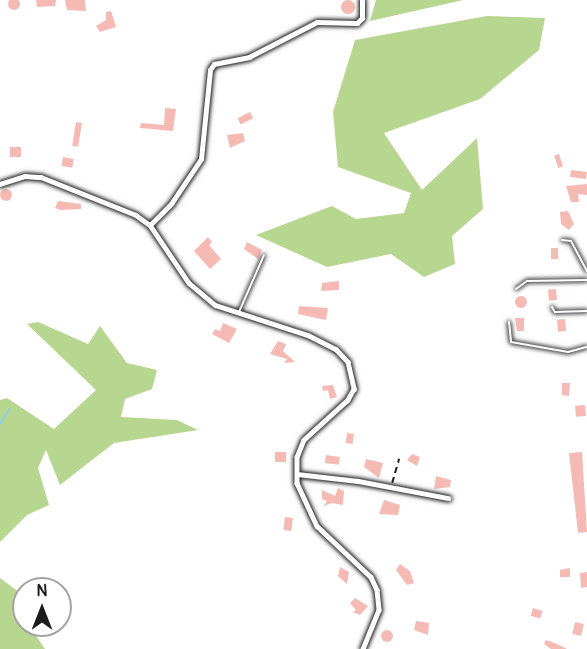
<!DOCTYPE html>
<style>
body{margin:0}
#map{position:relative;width:587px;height:649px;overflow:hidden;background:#fff;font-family:Pangolin,sans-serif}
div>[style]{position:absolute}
.green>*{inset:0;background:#b7d68f}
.stream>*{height:1.5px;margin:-0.75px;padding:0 0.75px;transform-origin:0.75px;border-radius:0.75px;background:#87d2e8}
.building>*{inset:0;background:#f6bab5;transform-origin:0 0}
.round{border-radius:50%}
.path>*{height:1.5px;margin-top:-0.75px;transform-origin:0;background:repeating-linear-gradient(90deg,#1c1c1c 0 6px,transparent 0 10.5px)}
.roads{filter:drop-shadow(0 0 2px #1c1c1c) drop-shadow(0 0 2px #1c1c1c)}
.lane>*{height:2px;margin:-1px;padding:0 1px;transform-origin:1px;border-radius:1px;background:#fff}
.street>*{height:4.5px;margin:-2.25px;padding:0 2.25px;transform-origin:2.25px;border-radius:2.25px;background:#fff}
span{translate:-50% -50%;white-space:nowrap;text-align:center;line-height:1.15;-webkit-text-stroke:5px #fff;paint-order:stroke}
.north{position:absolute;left:12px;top:577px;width:60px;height:60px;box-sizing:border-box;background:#fff;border:2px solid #a4a4a4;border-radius:50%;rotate:0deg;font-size:16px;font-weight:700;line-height:24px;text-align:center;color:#1c1c1c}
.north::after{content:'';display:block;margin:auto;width:21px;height:27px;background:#1c1c1c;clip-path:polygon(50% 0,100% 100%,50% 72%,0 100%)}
</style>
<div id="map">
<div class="green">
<div style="clip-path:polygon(376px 0,463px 0,370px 21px)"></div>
<div style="clip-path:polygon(487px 16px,545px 18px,539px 50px,480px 99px,384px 133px,422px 190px,477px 138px,483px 209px,452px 236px,455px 264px,424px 277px,391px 254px,327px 267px,256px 235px,332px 206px,356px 219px,404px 213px,411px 193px,338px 167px,333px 112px,355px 40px)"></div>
<div style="clip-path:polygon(38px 322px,88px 344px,100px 326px,127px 363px,157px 370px,152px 389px,125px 399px,121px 417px,177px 420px,198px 430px,114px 443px,60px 485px,46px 450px,38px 468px,49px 505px,27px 515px,0 542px,0 400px,7px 398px,54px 429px,96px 390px,27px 324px)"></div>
<div style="clip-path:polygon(0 578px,23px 595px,24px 625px,29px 625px,45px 649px,0 649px)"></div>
</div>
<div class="stream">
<div style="left:0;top:424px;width:17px;rotate:-57deg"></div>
</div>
<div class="building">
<div class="round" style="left:8px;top:-2px;width:12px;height:12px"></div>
<div style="clip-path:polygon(36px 0,56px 0,55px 6px,37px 7px)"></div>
<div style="clip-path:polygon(65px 0,85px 0,86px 11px,67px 10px)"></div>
<div class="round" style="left:341px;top:0;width:14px;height:14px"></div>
<div style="clip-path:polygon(111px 11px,116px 27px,100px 32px,96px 26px,106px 20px,106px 12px)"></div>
<div style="clip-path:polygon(165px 108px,176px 109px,173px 131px,140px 128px,141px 123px,164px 125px)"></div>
<div style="left:250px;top:112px;width:7px;height:14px;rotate:63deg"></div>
<div style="left:76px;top:122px;width:6px;height:24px;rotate:9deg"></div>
<div style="clip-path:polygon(243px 133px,245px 141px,230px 148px,227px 135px)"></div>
<div style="left:21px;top:147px;width:10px;height:11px;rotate:90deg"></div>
<div style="left:559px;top:154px;width:13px;height:5px;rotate:72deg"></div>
<div style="left:63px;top:157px;width:11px;height:9px;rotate:10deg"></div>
<div style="left:571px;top:170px;width:16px;height:7px;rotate:7deg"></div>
<div style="clip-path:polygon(587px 184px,587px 195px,578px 194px,579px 202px,571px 202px,566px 186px)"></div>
<div class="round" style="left:0;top:189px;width:12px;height:12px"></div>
<div style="clip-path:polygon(58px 201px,81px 204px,81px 209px,60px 210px,55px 208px)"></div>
<div style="clip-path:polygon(568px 211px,574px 224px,569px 230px,561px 224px,560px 212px)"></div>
<div style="clip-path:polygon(208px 237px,212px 242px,209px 245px,221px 259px,210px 269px,194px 251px)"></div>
<div style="clip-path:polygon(247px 242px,262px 250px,258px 259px,244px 249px)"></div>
<div style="left:551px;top:248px;width:7px;height:11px"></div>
<div style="clip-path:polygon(339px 281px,339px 290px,321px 291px,322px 283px)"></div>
<div style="left:556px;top:289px;width:11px;height:8px;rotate:85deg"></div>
<div class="round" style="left:515px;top:296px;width:12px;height:12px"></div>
<div style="clip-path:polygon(299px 306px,328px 308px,326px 320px,298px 314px)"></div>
<div style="clip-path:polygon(515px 318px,524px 318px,524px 331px,517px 331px)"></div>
<div style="left:565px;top:319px;width:12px;height:8px;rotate:85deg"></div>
<div style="clip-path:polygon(223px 323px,237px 329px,229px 343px,212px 334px,215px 329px,220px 331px)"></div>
<div style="clip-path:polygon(278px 341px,286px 344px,283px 351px,295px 362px,284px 363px,287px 359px,270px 354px)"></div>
<div style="clip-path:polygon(562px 383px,570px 383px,569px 396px,562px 395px)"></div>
<div style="clip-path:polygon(333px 385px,337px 397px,330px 399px,328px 390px,323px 391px,322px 386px)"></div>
<div style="left:585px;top:405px;width:11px;height:10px;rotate:85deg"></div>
<div style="left:347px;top:433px;width:7px;height:10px;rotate:8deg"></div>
<div style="left:275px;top:452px;width:11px;height:10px"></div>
<div style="clip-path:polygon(582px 452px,587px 532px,578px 533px,569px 453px)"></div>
<div style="clip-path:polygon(412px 454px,420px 457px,417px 466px,407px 460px)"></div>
<div style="left:326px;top:455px;width:14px;height:8px;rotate:8deg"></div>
<div style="clip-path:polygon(366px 459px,383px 463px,379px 478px,364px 467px)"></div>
<div style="clip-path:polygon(436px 476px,451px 480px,450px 487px,434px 489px)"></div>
<div style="clip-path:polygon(338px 488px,344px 491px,343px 505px,331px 503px,323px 507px,327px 501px,322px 499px,322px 490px,335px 496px)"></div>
<div style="clip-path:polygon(384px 500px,400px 505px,398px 515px,379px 514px)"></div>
<div style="left:285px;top:517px;width:8px;height:13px;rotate:7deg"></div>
<div style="clip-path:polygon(400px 564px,410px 571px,414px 583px,407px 585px,396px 570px)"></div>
<div style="clip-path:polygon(340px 567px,349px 572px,347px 584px,338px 576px)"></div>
<div style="clip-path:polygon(570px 568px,570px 577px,560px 577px,560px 570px)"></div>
<div style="clip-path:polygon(587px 572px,587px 587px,581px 588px,580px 573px)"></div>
<div style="clip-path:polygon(355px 598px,368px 606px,360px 615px,353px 612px,356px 610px,350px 603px)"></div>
<div style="left:533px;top:608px;width:10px;height:8px;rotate:17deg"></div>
<div style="clip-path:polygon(416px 621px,429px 623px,428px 635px,414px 630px)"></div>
<div style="left:575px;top:622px;width:9px;height:12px;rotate:13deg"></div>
<div class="round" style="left:381px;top:630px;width:12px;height:12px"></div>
<div style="clip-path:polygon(546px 640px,557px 644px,567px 649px,551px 649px,544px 644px)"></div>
</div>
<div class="path">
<div style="left:392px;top:483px;width:25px;rotate:-74deg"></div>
</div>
<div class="roads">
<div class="lane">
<div style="left:562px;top:240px;width:9px;rotate:6deg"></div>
<div style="left:571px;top:241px;width:34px;rotate:62deg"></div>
<div style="left:516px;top:289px;width:14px;rotate:-36deg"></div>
<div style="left:527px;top:281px;width:60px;rotate:-1deg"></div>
<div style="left:552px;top:307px;width:6px;rotate:59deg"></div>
<div style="left:555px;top:312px;width:32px;rotate:-2deg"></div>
<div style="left:239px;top:312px;width:62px;rotate:-66.3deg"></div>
<div style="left:509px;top:322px;width:20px;rotate:84deg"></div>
<div style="left:511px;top:342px;width:58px;rotate:10deg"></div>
<div style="left:568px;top:352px;width:20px;rotate:-15deg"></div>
</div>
<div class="street">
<div style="left:0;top:184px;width:26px;rotate:-18deg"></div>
<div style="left:25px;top:176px;width:16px;rotate:4deg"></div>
<div style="left:41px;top:177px;width:102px;rotate:21.8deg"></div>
<div style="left:136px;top:215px;width:17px;rotate:36deg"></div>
<div style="left:150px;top:225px;width:70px;rotate:56.1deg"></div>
<div style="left:189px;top:283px;width:34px;rotate:40deg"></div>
<div style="left:215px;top:305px;width:98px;rotate:17.9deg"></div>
<div style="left:308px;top:335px;width:31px;rotate:27deg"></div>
<div style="left:336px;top:349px;width:18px;rotate:47deg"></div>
<div style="left:348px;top:362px;width:28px;rotate:77deg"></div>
<div style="left:354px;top:389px;width:13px;rotate:119deg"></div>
<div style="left:348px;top:400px;width:59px;rotate:137.7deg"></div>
<div style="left:304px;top:440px;width:18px;rotate:112deg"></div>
<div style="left:297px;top:457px;width:26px;rotate:90deg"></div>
<div style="left:297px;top:483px;width:47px;rotate:65.1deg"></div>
<div style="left:317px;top:526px;width:74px;rotate:43.4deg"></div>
<div style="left:371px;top:577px;width:14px;rotate:65deg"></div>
<div style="left:377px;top:590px;width:20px;rotate:84deg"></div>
<div style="left:379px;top:610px;width:42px;rotate:112.3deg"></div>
<div style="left:150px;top:225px;width:30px;rotate:-45deg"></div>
<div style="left:171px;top:204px;width:54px;rotate:-56.3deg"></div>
<div style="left:201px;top:159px;width:89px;rotate:-84.2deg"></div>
<div style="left:210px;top:70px;width:7px;rotate:-56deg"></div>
<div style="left:214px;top:64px;width:36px;rotate:-11deg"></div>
<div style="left:249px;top:57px;width:76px;rotate:-27.2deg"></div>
<div style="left:317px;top:22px;width:40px;rotate:1.4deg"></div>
<div style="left:357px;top:23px;width:7px;rotate:-45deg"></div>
<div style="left:362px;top:18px;width:18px;rotate:-90deg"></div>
<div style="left:297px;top:474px;width:61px;rotate:6.5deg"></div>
<div style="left:358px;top:481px;width:92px;rotate:10.7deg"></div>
</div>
</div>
<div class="north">N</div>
</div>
